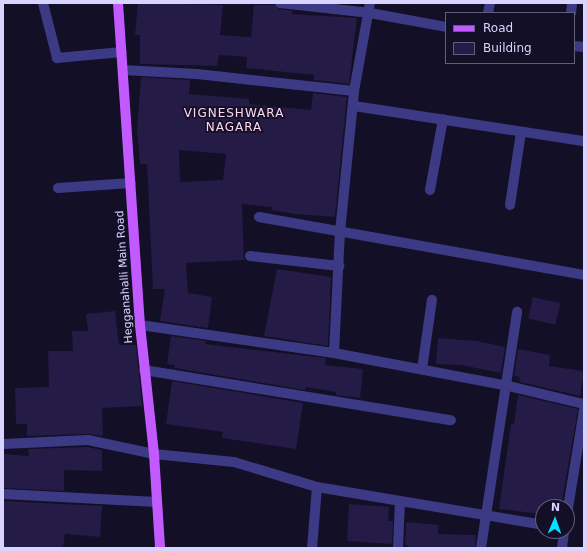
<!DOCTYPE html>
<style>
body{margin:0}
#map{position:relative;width:587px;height:551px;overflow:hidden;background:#130f26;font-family:"DejaVu Sans",sans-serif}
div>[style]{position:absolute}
.building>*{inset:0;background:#241b47;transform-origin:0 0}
.minor>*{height:10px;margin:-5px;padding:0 5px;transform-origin:5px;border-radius:5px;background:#3d3a85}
.major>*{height:10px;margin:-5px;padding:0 5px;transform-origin:5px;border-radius:5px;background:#c25bff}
span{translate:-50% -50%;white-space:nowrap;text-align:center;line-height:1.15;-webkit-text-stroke:3.5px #130f26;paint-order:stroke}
.street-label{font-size:11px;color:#d9d4ff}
.neighbourhood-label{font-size:12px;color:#ffd6f0;letter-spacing:1px}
.frame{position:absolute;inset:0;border:4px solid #d9d4ff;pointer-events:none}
.legend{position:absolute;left:445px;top:12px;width:130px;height:52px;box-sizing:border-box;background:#130f26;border:1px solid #625e7d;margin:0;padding:5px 7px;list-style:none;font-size:12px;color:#d9d4ff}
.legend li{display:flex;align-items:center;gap:8px;height:20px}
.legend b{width:20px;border:1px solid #625e7d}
.north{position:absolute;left:535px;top:499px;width:40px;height:40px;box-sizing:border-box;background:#130f26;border:1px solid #625e7d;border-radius:50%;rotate:2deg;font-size:11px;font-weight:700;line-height:16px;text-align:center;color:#d9d4ff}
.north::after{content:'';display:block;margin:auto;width:14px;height:18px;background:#00e5ff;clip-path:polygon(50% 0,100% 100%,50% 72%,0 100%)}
</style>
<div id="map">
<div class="building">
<div style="clip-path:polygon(138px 3px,223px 5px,220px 35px,248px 37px,251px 37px,254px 5px,274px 5px,279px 9px,293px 11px,292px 14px,357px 18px,349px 84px,314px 80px,314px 75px,246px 68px,247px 57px,219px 55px,217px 66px,140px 64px,140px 35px,135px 35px)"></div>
<div style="clip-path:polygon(evenodd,141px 77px,190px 80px,189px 94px,249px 99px,249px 104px,311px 110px,313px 93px,347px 97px,335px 217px,294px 214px,272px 210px,272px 207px,242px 204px,244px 260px,186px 263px,188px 293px,212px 297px,208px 328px,160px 321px,165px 289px,153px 289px,147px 164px,140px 164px,137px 130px,141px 77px,179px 150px,226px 154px,223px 180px,180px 182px,179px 150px)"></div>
<div style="clip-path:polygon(277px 269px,331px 277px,328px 346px,264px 336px)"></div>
<div style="left:533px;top:297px;width:28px;height:22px;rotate:13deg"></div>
<div style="clip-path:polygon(115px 311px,119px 345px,136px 345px,142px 406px,102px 408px,103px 436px,88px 434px,27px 436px,27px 424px,16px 424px,15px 388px,49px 387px,48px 351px,73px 351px,72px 331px,88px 331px,86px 314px)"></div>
<div style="clip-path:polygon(171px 336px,206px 341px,205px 344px,326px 358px,325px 365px,363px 369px,360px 398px,336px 395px,336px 392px,306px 387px,305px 390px,174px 368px,175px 365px,167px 364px)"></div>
<div style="clip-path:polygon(438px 338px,477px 341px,505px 347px,501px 373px,461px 365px,436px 364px)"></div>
<div style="clip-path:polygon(518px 349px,550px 355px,549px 366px,584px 371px,580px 396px,520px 382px,519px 377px,514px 376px)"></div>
<div style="clip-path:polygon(172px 381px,303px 403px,296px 449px,222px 438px,223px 432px,166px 424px)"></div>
<div style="clip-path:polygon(518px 395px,578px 409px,561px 507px,542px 507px,541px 514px,499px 509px,511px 424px,514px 424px)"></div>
<div style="clip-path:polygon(87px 447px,102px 450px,102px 471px,64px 470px,64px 491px,3px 488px,3px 454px,29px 456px,28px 449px)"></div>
<div style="clip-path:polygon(3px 501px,102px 506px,100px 537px,65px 534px,63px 548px,3px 548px)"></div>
<div style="clip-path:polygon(349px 504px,389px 507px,388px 521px,393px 521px,392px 544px,347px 541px)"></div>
<div style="clip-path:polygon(406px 522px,438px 525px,438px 534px,476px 535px,475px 548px,407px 548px,408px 545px,405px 545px)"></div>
</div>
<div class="minor">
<div style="left:43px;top:3px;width:57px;rotate:75.7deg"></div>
<div style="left:57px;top:58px;width:65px;rotate:-5.3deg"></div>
<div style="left:280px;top:3px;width:91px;rotate:6.3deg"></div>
<div style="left:370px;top:13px;width:77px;rotate:10.4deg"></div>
<div style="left:488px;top:13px;width:10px;rotate:-79deg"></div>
<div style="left:571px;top:13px;width:10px;rotate:-84deg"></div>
<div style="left:574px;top:46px;width:10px;rotate:6deg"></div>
<div style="left:123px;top:70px;width:74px;rotate:3.1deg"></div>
<div style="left:197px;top:74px;width:158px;rotate:6.2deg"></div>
<div style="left:354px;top:106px;width:233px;rotate:8.7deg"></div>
<div style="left:58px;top:188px;width:73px;rotate:-3.9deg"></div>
<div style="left:430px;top:190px;width:72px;rotate:-79.6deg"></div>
<div style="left:510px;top:205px;width:74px;rotate:-81.4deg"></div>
<div style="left:259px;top:217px;width:330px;rotate:10.1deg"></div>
<div style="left:250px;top:256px;width:90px;rotate:6.4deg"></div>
<div style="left:140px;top:325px;width:196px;rotate:8.2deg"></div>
<div style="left:334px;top:353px;width:173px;rotate:10.7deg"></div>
<div style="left:504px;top:385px;width:82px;rotate:13.4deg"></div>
<div style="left:334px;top:353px;width:121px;rotate:-87.2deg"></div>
<div style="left:340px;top:232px;width:142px;rotate:-84.3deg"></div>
<div style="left:354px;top:91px;width:89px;rotate:-79.7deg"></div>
<div style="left:422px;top:369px;width:70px;rotate:-81.8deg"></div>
<div style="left:144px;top:370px;width:311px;rotate:9.3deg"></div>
<div style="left:3px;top:444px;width:85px;rotate:-2.7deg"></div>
<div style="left:88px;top:440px;width:67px;rotate:12deg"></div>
<div style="left:154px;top:454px;width:80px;rotate:5.7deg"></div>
<div style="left:234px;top:462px;width:87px;rotate:16.8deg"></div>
<div style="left:317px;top:487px;width:229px;rotate:9.5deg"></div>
<div style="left:3px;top:494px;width:154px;rotate:3deg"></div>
<div style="left:567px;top:514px;width:105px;rotate:-80.7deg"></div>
<div style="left:312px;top:548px;width:61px;rotate:-85.3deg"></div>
<div style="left:398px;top:548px;width:47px;rotate:-87.6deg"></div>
<div style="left:481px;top:548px;width:239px;rotate:-81.3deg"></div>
<div style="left:562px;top:548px;width:17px;rotate:-83deg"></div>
</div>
<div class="major">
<div style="left:118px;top:3px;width:323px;rotate:86.1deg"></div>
<div style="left:140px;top:325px;width:130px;rotate:83.8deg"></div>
<div style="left:154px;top:454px;width:94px;rotate:86.3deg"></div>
</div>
<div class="street-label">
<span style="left:125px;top:277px;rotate:-94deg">Hegganahalli Main Road</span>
</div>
<div class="neighbourhood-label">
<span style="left:234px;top:121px">VIGNESHWARA<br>NAGARA</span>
</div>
<div class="frame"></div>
<ul class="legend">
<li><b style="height:5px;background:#c25bff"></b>Road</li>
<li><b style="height:11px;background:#241b47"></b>Building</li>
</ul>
<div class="north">N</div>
</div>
